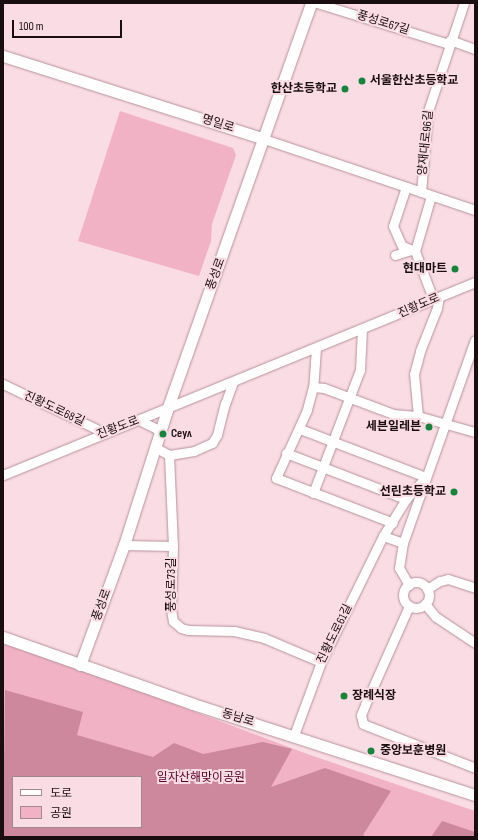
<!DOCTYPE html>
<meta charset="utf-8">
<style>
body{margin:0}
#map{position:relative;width:478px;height:840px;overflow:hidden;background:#fadce4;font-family:"Sofia Sans Condensed","Noto Sans KR",sans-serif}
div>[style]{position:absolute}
.green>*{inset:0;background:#f2b2c6}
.forest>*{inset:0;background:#cd889e}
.roads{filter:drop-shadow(0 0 1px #b5929c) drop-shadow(0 0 1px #b5929c)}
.minor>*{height:9px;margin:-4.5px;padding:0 4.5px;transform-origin:4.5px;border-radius:4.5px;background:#fff}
.minor>.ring{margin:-4.5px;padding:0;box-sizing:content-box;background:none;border:9px solid #fff;border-radius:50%}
.major>*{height:11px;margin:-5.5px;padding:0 5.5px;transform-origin:5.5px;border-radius:5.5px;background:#fff}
.dots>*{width:11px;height:11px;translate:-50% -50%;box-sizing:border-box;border:2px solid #fadce4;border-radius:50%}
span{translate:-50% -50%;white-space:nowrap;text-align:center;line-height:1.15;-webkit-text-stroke:4px #fadce4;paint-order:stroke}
.street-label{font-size:12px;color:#1a0e11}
.poi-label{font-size:12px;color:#1a0e11;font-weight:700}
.left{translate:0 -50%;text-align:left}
.right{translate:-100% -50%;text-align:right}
.park-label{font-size:12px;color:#530029}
.frame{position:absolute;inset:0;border:4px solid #1a0e11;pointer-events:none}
.legend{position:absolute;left:12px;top:776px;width:130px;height:52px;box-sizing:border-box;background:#fadce4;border:1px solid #a08a90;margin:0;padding:5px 7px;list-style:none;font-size:12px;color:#1a0e11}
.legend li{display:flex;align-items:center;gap:8px;height:20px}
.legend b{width:20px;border:1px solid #a08a90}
.scale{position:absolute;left:12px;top:20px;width:110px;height:18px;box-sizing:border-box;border:2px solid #1a0e11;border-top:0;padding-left:5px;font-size:12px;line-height:14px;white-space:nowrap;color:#1a0e11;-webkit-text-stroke:3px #fadce4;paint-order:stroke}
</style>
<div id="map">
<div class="green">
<div style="clip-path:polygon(120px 111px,233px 148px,236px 155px,212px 224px,211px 241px,199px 276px,78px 241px)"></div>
<div style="clip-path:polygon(evenodd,3px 644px,78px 668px,310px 755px,475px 811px,475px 837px,40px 837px,3px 825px,3px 644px,13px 777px,141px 777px,141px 827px,13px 827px,13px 777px)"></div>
</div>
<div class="forest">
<div style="clip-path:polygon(evenodd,5px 690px,83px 712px,77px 735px,153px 757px,174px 743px,203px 754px,263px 742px,292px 749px,271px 787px,325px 768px,391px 791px,363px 835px,366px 837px,3px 837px,5px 690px,13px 777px,141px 777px,141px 827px,13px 827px,13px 777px)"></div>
<div style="clip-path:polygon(442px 821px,475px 832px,475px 837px,431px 837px)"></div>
</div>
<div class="roads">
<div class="minor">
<div style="left:317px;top:3px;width:138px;rotate:17.3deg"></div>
<div style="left:450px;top:40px;width:27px;rotate:20deg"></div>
<div style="left:264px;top:139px;width:223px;rotate:18.6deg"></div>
<div style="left:406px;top:187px;width:41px;rotate:108.4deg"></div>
<div style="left:393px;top:226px;width:22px;rotate:66deg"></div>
<div style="left:402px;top:246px;width:14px;rotate:21deg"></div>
<div style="left:421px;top:192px;width:81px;rotate:-85.1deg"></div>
<div style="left:428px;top:111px;width:114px;rotate:-71.6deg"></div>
<div style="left:431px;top:196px;width:57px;rotate:106.2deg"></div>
<div style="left:415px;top:251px;width:51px;rotate:69.4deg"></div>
<div style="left:395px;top:255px;width:17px;rotate:-17deg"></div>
<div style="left:316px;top:348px;width:39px;rotate:94deg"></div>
<div style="left:313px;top:387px;width:24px;rotate:105deg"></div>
<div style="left:307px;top:410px;width:75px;rotate:114.5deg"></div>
<div style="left:276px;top:478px;width:125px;rotate:21deg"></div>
<div style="left:3px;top:384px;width:113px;rotate:25.7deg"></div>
<div style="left:313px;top:387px;width:11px;rotate:5deg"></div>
<div style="left:324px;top:388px;width:74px;rotate:20.6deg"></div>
<div style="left:393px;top:414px;width:25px;rotate:5deg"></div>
<div style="left:418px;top:416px;width:59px;rotate:15.7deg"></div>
<div style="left:418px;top:416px;width:42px;rotate:-95.4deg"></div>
<div style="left:414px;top:374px;width:24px;rotate:-75deg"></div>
<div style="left:420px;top:351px;width:46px;rotate:-68.4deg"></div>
<div style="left:437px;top:308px;width:11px;rotate:-80deg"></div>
<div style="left:139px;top:420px;width:25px;rotate:27deg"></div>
<div style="left:300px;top:429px;width:135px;rotate:20.9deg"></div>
<div style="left:156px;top:448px;width:15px;rotate:28deg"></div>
<div style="left:169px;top:455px;width:91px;rotate:87.5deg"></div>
<div style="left:173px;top:546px;width:63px;rotate:91.8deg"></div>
<div style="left:171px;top:609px;width:12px;rotate:81deg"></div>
<div style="left:173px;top:621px;width:11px;rotate:41deg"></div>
<div style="left:181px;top:628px;width:7px;rotate:16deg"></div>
<div style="left:188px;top:630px;width:46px;rotate:1.2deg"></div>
<div style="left:234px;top:631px;width:31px;rotate:13deg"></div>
<div style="left:264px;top:638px;width:62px;rotate:22.8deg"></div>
<div style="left:286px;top:453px;width:129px;rotate:21deg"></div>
<div style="left:169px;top:455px;width:25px;rotate:-9deg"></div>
<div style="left:194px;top:451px;width:20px;rotate:-24deg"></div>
<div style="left:212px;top:443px;width:9px;rotate:-58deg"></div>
<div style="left:217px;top:435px;width:32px;rotate:-76deg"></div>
<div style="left:225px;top:404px;width:23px;rotate:-70deg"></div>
<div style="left:3px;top:475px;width:510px;rotate:-22.24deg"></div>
<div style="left:313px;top:493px;width:132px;rotate:-69.1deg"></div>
<div style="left:360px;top:370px;width:41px;rotate:-87.2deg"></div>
<div style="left:383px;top:536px;width:21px;rotate:19deg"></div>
<div style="left:124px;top:545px;width:49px;rotate:1.2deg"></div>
<div class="ring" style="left:403px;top:582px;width:17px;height:17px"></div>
<div style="left:409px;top:585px;width:20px;rotate:-120deg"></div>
<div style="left:399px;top:568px;width:25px;rotate:-81deg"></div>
<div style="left:403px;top:543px;width:215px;rotate:-70.5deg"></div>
<div style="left:427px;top:589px;width:15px;rotate:-32deg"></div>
<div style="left:440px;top:581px;width:8px;rotate:-14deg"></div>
<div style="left:448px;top:579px;width:28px;rotate:18deg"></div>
<div style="left:425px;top:604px;width:17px;rotate:50deg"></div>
<div style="left:436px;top:617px;width:47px;rotate:33.7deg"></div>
<div style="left:409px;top:606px;width:108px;rotate:114deg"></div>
<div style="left:365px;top:705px;width:11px;rotate:112deg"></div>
<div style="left:361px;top:715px;width:9px;rotate:77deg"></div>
<div style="left:363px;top:724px;width:120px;rotate:21.4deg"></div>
<div style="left:294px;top:735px;width:78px;rotate:-69.7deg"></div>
<div style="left:321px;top:662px;width:140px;rotate:-63.8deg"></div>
<div style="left:383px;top:536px;width:44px;rotate:-58.1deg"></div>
<div style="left:406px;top:499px;width:30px;rotate:-48deg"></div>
</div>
<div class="major">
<div style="left:3px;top:56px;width:274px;rotate:17.6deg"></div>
<div style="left:3px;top:637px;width:201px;rotate:19.4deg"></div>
<div style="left:193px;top:704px;width:296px;rotate:17.9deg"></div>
<div style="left:80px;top:665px;width:128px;rotate:-69.9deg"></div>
<div style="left:124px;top:545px;width:142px;rotate:-72.3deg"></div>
<div style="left:167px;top:410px;width:432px;rotate:-70.5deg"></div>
</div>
</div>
<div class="dots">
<div style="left:362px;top:81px;background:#16843c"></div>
<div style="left:345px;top:89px;background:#16843c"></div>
<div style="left:455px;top:269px;background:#16843c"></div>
<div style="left:429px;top:427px;background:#16843c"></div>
<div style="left:163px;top:434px;background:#16843c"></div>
<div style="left:454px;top:492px;background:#16843c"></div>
<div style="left:344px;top:696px;background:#16843c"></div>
<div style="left:371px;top:751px;background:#16843c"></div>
</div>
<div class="street-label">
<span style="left:383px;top:23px;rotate:17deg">풍성로67길</span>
<span style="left:218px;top:124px;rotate:17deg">명일로</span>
<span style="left:426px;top:143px;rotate:-84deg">양재대로96길</span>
<span style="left:216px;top:274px;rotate:-70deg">풍성로</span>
<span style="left:419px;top:306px;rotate:-23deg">진황도로</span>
<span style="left:54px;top:409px;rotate:25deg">진황도로68길</span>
<span style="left:118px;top:428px;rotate:-21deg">진황도로</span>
<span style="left:172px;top:585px;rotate:-90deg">풍성로73길</span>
<span style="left:102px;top:605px;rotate:-70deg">풍성로</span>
<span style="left:335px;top:634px;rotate:-64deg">진황도로61길</span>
<span style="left:238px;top:718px;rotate:17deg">동남로</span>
</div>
<div class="poi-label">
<span class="left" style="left:370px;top:81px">서울한산초등학교</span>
<span class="right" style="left:337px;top:89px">한산초등학교</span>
<span class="right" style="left:447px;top:269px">현대마트</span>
<span class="right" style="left:421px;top:427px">세븐일레븐</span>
<span class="left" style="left:171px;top:434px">Сеул</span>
<span class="right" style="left:446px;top:492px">선린초등학교</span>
<span class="left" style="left:352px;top:696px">장례식장</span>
<span class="left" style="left:380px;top:751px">중앙보훈병원</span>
</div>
<div class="park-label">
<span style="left:201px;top:778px">일자산해맞이공원</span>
</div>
<div class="frame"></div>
<ul class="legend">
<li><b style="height:5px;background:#fff"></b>도로</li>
<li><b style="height:11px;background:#f2b2c6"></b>공원</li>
</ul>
<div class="scale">100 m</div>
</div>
